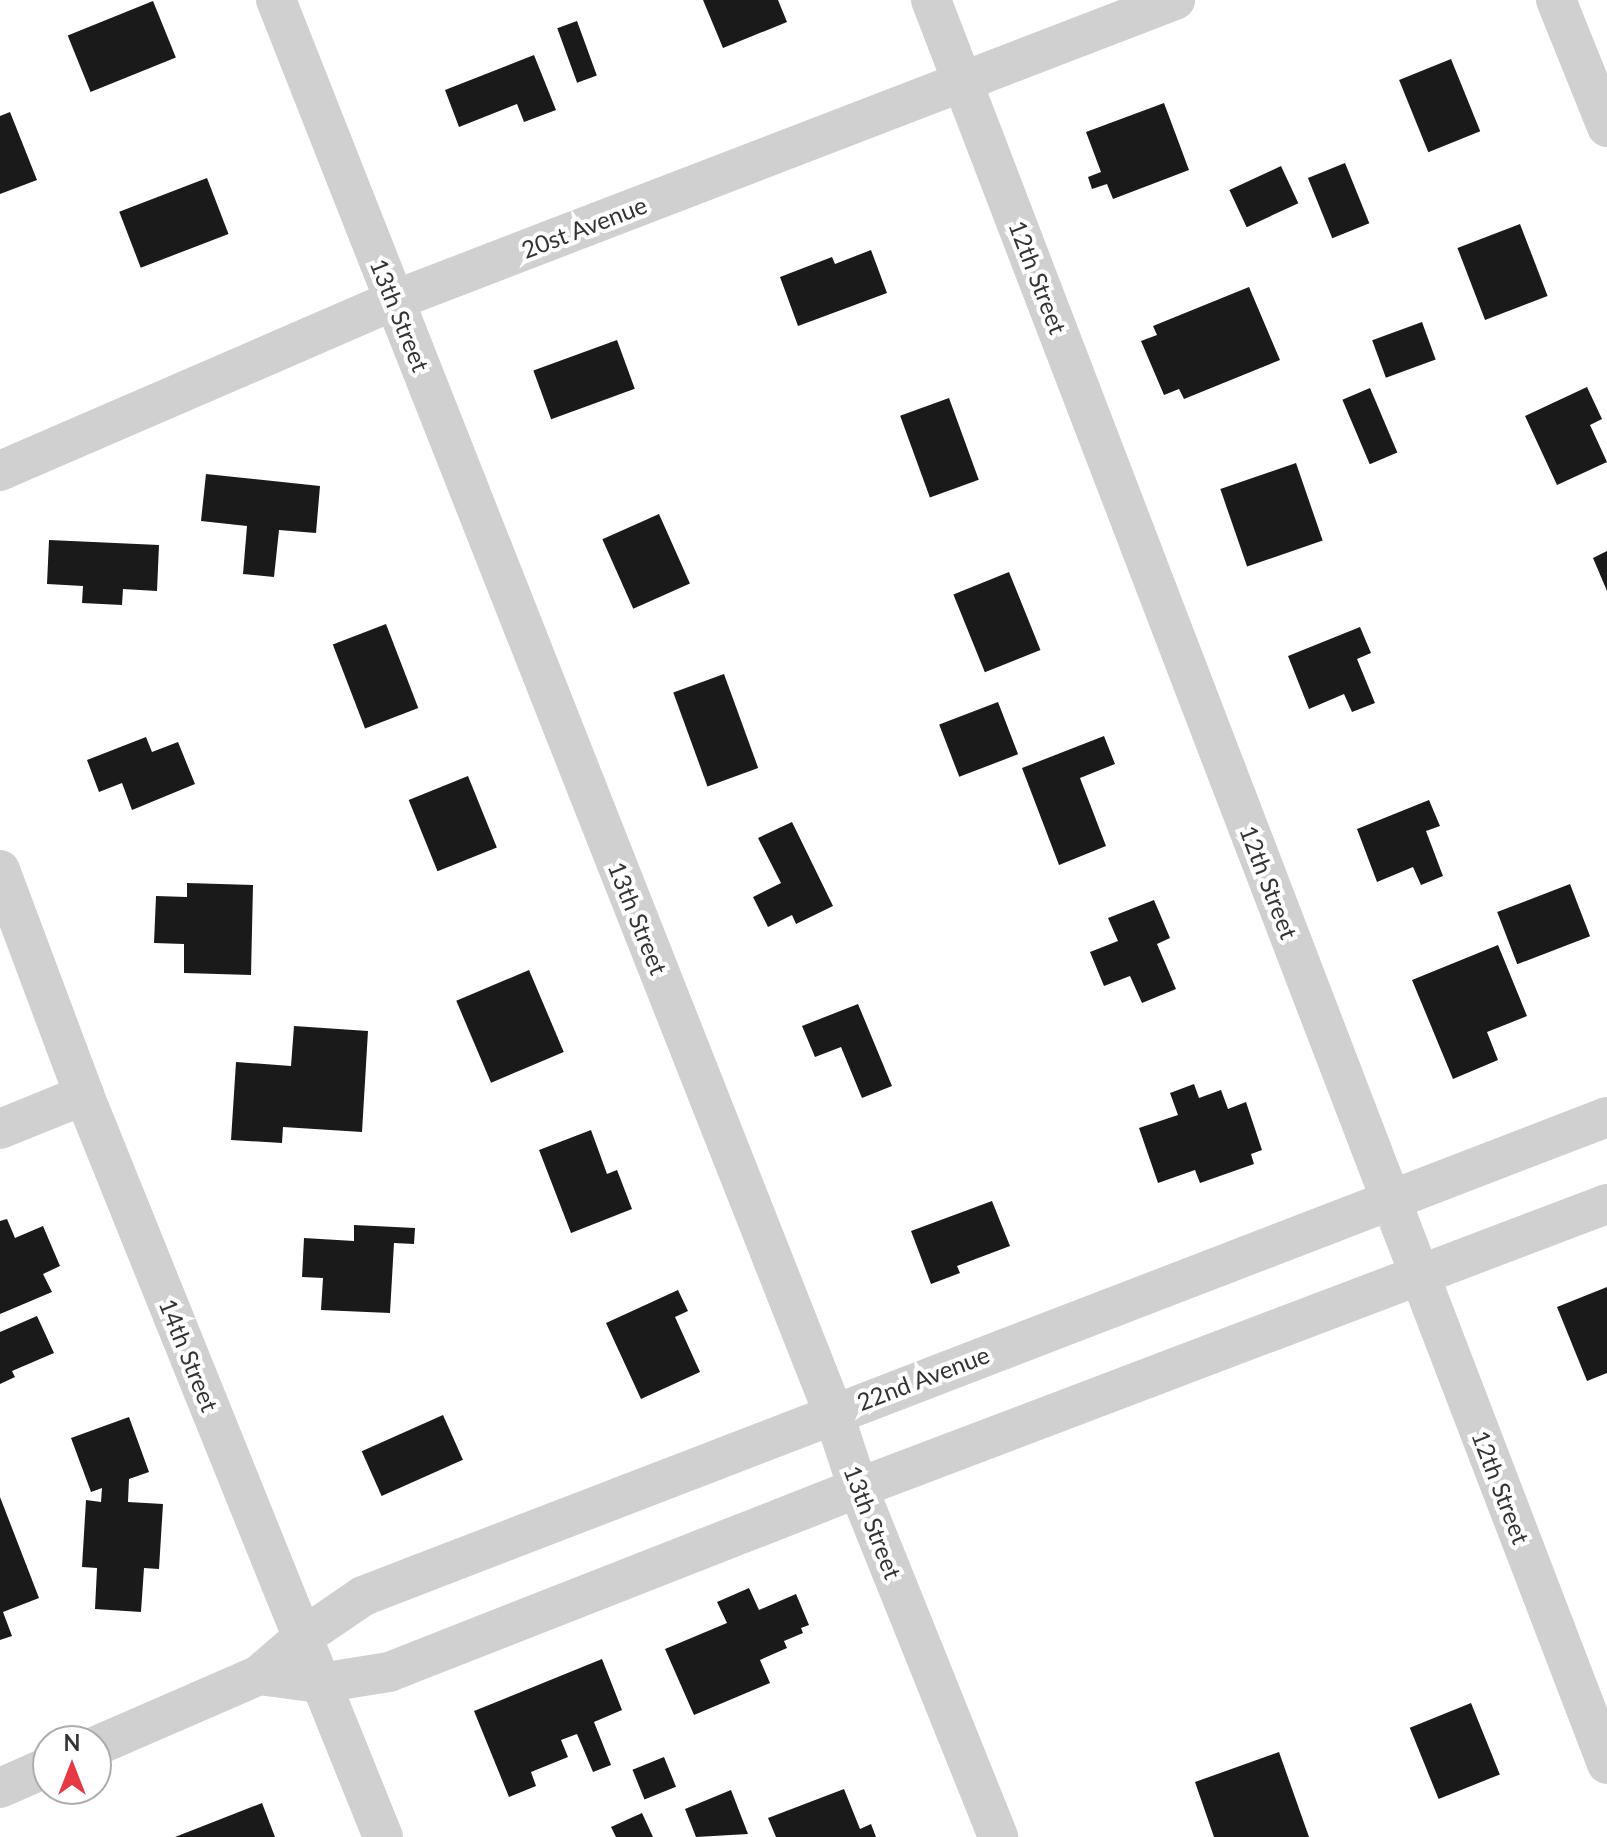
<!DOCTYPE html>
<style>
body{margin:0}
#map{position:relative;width:1607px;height:1837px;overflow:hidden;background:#fff;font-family:Lato,sans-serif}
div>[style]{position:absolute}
.building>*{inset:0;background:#1a1a1a;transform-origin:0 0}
.minor>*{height:40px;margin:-20px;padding:0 20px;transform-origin:20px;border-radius:20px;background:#d0d0d0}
span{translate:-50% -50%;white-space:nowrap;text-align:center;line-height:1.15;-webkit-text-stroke:8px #fff;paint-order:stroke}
.street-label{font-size:24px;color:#333}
.north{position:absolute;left:32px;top:1725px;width:80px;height:80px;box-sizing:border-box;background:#fff;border:2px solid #adadad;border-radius:50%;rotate:0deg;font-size:22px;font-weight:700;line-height:32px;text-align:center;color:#333}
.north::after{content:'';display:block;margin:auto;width:28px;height:36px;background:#e63946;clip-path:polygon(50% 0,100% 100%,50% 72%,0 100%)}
</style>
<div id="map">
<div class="building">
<div style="clip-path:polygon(703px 0,778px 0,787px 22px,723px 48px)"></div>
<div style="left:153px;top:1px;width:61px;height:92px;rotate:68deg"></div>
<div style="left:577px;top:21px;width:58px;height:21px;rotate:70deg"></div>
<div style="clip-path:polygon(534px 55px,556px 110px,524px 122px,517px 104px,459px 127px,445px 90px)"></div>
<div style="left:1451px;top:59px;width:78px;height:56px;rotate:68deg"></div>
<div style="clip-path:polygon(1164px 103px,1189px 170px,1113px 199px,1107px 184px,1092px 189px,1088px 177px,1101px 172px,1086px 132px)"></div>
<div style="clip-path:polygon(10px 112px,37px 180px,0 194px,0 116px)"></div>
<div style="left:1345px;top:163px;width:65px;height:40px;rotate:68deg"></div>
<div style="left:1281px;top:166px;width:41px;height:57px;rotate:65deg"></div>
<div style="left:207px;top:178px;width:60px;height:94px;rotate:69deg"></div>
<div style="left:1520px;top:224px;width:77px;height:67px;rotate:69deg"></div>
<div style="clip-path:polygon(871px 250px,887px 293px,798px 326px,780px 277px,832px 257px,835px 264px)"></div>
<div style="clip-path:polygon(1249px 287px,1280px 360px,1184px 399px,1179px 389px,1164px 395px,1141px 341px,1157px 335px,1153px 326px)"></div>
<div style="left:1422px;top:322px;width:40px;height:53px;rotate:70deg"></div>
<div style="left:617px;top:340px;width:52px;height:89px;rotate:70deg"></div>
<div style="clip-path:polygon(1587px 387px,1602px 419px,1590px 425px,1607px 462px,1557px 485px,1525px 416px)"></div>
<div style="left:1370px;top:388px;width:70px;height:30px;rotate:67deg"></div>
<div style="left:949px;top:398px;width:87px;height:52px;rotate:70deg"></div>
<div style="left:1296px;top:463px;width:82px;height:80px;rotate:71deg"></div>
<div style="clip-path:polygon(206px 474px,320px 486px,316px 533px,279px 530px,274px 577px,243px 574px,247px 526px,201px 521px)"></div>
<div style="left:659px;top:514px;width:76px;height:62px;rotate:66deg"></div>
<div style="clip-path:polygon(49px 540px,159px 545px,157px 591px,123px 589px,122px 605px,82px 603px,83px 586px,47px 584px)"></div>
<div style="clip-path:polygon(1607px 551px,1607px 591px,1593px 558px)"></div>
<div style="left:1009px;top:572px;width:84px;height:60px;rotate:68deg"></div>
<div style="left:386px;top:624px;width:90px;height:57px;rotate:69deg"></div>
<div style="clip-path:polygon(1360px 627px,1371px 653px,1357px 659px,1375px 703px,1352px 712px,1344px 694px,1309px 709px,1288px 656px)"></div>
<div style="left:724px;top:674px;width:100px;height:54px;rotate:70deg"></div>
<div style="left:998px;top:702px;width:56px;height:63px;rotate:69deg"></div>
<div style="clip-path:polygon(1104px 736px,1115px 764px,1080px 778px,1106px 846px,1059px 865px,1022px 768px)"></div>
<div style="clip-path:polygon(146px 737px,152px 752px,178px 742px,195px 784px,132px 810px,122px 783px,99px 792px,87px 760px)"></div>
<div style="left:468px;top:776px;width:77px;height:64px;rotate:68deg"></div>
<div style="clip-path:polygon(1429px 800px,1440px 826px,1426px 831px,1443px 876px,1421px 885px,1413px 867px,1377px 882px,1357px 829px)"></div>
<div style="clip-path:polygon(792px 822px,833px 906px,796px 924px,792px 915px,768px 927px,753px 897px,781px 883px,758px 838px)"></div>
<div style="clip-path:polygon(187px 883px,253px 885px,251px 975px,184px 973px,184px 944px,154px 943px,156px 896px,187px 897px)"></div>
<div style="left:1570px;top:884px;width:56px;height:78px;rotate:69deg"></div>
<div style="clip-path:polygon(1154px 900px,1170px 938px,1157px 944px,1176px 989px,1142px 1003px,1130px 976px,1104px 986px,1090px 952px,1118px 941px,1108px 918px)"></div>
<div style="clip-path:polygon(1498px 945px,1527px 1016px,1487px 1032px,1498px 1060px,1453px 1079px,1412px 980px)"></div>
<div style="left:529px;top:970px;width:89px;height:79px;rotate:67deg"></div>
<div style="clip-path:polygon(858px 1004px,892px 1086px,862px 1098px,841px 1047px,815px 1057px,802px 1026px)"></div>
<div style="clip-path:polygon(294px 1026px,368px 1031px,362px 1132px,283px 1127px,282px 1143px,231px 1140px,236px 1062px,291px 1066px)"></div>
<div style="clip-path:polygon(1194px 1084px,1199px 1098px,1221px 1090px,1228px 1109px,1246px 1102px,1262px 1150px,1251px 1154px,1254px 1164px,1200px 1183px,1195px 1170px,1158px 1183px,1139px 1128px,1178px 1115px,1170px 1093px)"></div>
<div style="clip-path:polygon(591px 1130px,607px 1174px,617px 1170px,632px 1209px,571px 1233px,539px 1150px)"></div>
<div style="clip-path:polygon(992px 1201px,1010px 1246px,957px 1266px,960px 1273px,931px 1284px,911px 1231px)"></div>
<div style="clip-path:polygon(7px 1219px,15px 1238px,43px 1226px,60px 1266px,43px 1274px,52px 1292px,0 1314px,0 1221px)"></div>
<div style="clip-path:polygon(354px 1225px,415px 1228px,414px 1244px,394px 1243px,390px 1313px,321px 1310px,323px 1278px,302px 1277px,304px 1238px,354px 1241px)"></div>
<div style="clip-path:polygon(1607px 1287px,1607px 1373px,1587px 1381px,1557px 1307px)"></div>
<div style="clip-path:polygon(678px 1290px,688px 1311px,675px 1317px,700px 1372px,641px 1399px,606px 1323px)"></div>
<div style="clip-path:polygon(37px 1316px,54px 1353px,12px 1371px,15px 1377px,0 1384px,0 1332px)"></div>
<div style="left:443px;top:1415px;width:49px;height:89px;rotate:66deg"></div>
<div style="clip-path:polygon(129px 1417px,149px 1472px,129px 1479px,128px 1502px,163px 1504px,159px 1569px,144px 1568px,141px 1612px,95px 1609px,97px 1568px,82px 1567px,86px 1500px,101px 1502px,102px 1488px,91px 1492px,71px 1438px)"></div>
<div style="clip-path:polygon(0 1497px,39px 1598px,3px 1612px,12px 1636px,0 1640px)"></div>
<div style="clip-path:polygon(749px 1588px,759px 1610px,796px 1594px,809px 1625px,801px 1628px,803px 1633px,784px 1641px,787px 1648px,760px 1660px,770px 1683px,694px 1715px,665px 1649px,727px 1623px,717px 1602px)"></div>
<div style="clip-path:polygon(602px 1659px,622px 1710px,594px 1722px,611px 1765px,593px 1772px,577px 1734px,561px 1740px,568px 1757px,531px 1772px,536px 1786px,509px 1797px,474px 1711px)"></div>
<div style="left:1471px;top:1703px;width:77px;height:66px;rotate:68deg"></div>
<div style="clip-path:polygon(1279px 1752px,1309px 1837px,1214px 1837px,1195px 1782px)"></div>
<div style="left:664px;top:1757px;width:32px;height:34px;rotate:68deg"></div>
<div style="clip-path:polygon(844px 1789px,860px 1829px,871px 1824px,876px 1837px,776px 1837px,768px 1818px)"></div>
<div style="clip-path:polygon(731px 1790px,748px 1834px,696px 1837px,685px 1809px)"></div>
<div style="clip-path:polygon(262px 1803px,275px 1837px,175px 1837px)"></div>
<div style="clip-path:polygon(642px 1813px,653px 1837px,616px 1837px,611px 1827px)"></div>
</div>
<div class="minor">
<div style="left:276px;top:0;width:1518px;rotate:68.47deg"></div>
<div style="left:833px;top:1412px;width:80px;rotate:71.8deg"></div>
<div style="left:858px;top:1488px;width:376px;rotate:68.1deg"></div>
<div style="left:931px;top:0;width:1889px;rotate:69.03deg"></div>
<div style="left:1556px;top:0;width:137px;rotate:68.1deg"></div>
<div style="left:0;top:471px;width:430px;rotate:-23.4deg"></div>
<div style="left:395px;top:300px;width:836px;rotate:-21.04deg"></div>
<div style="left:0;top:870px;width:240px;rotate:69.5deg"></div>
<div style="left:84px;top:1095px;width:800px;rotate:68.05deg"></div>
<div style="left:0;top:1129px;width:91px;rotate:-22deg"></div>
<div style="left:259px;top:1675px;width:62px;rotate:7.5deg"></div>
<div style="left:320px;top:1683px;width:70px;rotate:-9.1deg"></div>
<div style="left:389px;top:1672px;width:504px;rotate:-21.42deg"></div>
<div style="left:858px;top:1488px;width:801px;rotate:-20.77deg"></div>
<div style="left:96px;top:1746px;width:178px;rotate:-23.5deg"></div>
<div style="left:259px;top:1675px;width:58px;rotate:-40.8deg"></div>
<div style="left:303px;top:1637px;width:73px;rotate:-34.3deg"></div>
<div style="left:363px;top:1596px;width:1333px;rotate:-21.06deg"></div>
<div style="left:0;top:1788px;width:52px;rotate:-23.6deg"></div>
</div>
<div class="street-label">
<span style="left:584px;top:227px;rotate:-21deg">20st Avenue</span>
<span style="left:1038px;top:277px;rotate:69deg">12th Street</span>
<span style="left:400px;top:315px;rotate:68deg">13th Street</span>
<span style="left:1269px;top:882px;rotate:69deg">12th Street</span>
<span style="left:638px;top:918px;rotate:68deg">13th Street</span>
<span style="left:189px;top:1355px;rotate:68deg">14th Street</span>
<span style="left:923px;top:1378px;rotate:-21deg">22nd Avenue</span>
<span style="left:1501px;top:1487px;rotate:69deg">12th Street</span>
<span style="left:873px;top:1522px;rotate:69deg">13th Street</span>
</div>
<div class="north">N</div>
</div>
